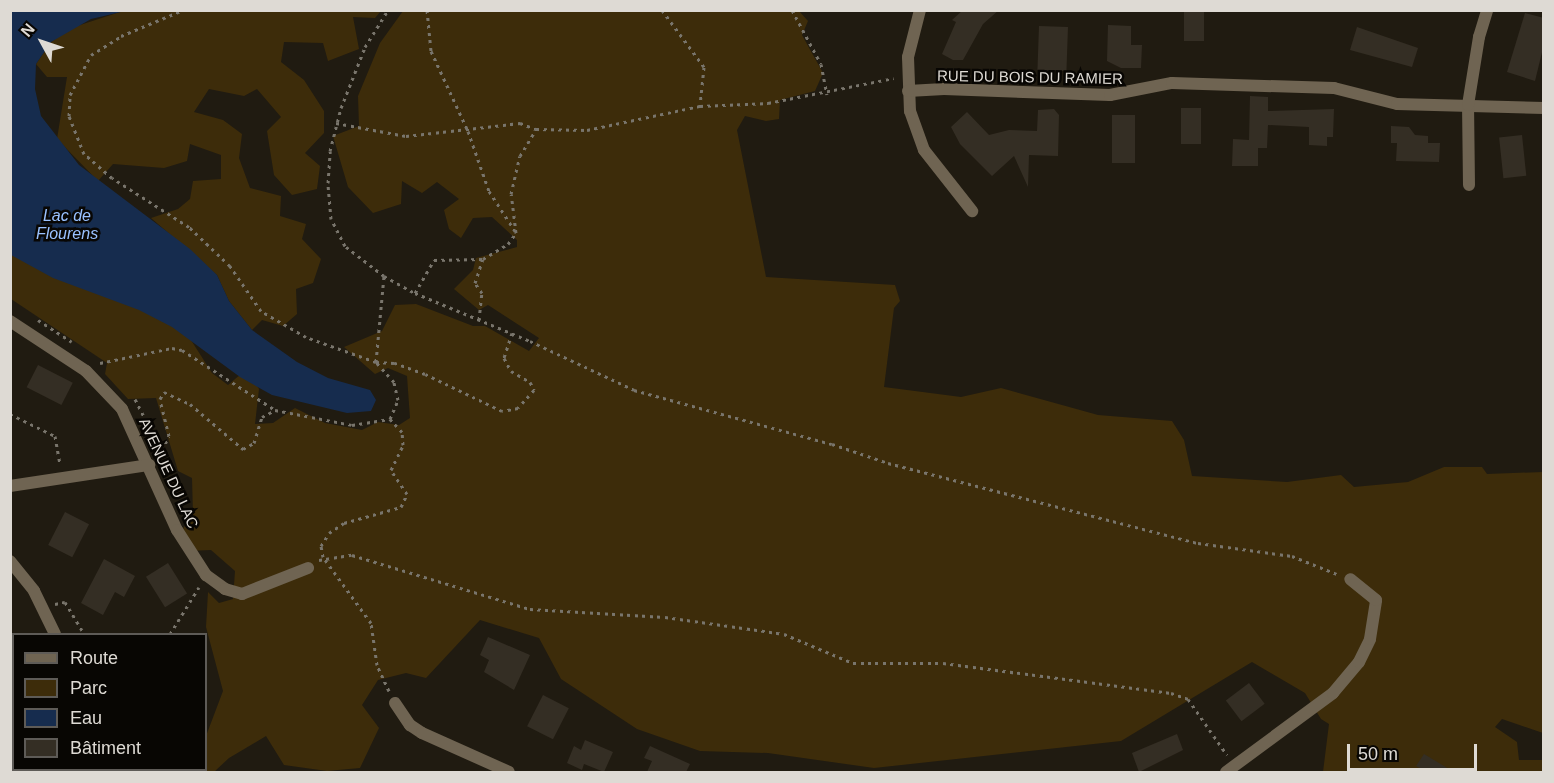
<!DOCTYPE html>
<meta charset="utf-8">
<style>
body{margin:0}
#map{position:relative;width:1554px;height:783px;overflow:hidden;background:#201b11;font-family:Helvetica,sans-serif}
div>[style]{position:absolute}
.green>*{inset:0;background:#3d2c0a}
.water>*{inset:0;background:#162c4e}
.building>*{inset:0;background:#342e24;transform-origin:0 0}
.path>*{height:3px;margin-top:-1.5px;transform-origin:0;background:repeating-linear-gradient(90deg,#79756c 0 3px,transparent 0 7.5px)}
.street>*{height:12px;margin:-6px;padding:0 6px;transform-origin:6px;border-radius:6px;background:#6f6452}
span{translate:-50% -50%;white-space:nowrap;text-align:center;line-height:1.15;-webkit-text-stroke:5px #080603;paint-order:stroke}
.street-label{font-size:15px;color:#dedad4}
.water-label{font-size:16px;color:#99c1ff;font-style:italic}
.frame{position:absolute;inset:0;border:12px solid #dedad4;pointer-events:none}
.legend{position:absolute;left:12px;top:633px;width:195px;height:138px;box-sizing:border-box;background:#080603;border:2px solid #5e5b57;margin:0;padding:8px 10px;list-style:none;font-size:18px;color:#dedad4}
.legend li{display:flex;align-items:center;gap:12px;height:30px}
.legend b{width:30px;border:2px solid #5e5b57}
.north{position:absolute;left:12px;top:12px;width:60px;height:60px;-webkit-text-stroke:4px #080603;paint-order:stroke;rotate:310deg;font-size:16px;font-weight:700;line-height:24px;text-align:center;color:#dedad4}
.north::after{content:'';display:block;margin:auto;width:21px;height:27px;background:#dedad4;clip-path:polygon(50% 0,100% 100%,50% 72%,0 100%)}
.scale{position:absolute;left:1347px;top:744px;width:130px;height:27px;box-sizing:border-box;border:3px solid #dedad4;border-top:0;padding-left:8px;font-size:18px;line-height:21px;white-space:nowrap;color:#dedad4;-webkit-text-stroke:4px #080603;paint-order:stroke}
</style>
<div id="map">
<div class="green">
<div style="clip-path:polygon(123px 11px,381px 11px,375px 18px,353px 17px,359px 49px,328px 61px,323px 43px,284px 42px,281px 62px,304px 80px,324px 111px,324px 133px,305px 153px,320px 166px,317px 189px,292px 195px,274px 175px,267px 131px,281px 117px,257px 89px,244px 96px,209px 89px,194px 112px,223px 120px,242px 134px,239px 158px,250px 188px,281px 196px,280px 216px,306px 224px,302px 239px,321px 259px,313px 283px,296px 289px,297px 314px,283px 326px,262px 320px,252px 330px,229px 301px,217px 275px,151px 218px,178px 209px,190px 199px,193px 181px,221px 179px,221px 155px,190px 144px,187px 161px,164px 168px,113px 164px,98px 181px,57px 139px,67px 77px,47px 77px,36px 64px,51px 42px,71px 28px)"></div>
<div style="clip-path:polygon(403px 11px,799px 11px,808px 21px,802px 35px,823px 73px,815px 91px,780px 100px,779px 119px,766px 121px,745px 116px,737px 130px,766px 277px,895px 285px,900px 301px,894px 308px,884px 387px,961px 397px,1001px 388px,1098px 415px,1172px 421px,1184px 440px,1192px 476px,1287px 482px,1341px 475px,1354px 487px,1408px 482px,1444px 467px,1482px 467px,1487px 474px,1543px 472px,1543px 733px,1502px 719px,1495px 727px,1517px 742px,1519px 760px,1543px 760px,1543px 772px,1323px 772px,1329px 724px,1321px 719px,1305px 693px,1252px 662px,1121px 741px,874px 768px,768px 753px,700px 751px,637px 729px,561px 679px,539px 638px,480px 620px,426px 678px,406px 673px,378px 680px,362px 705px,379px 728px,360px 768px,327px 771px,284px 765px,266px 736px,229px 758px,214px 772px,185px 772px,206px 770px,206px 736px,223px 691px,206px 627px,208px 592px,219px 603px,233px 599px,235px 571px,211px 550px,187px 551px,178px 536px,193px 514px,192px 478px,178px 471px,156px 398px,128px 399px,105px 374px,107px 363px,11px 299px,10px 230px,182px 326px,212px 373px,228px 385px,241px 374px,252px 377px,259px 389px,255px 424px,273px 423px,295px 408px,325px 423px,362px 430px,378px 422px,399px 425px,410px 418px,407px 376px,388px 368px,375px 374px,344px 347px,382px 331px,395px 305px,416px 304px,473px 326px,485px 326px,529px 351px,539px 338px,488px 305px,479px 310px,454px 289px,473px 270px,476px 258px,517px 247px,517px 240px,492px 217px,473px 218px,461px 238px,449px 229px,444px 210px,459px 199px,437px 182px,422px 193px,402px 181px,401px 204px,373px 213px,348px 187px,333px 136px,359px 126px,358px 96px,380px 43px)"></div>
</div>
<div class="water">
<div style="clip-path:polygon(10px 11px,125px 11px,91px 19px,51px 42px,36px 64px,35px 89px,41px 116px,79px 165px,190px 249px,217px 275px,229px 301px,252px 330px,297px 362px,328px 378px,370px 390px,376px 400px,371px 411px,347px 413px,272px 395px,240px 377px,172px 327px,139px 310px,53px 278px,11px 255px)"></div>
</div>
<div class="building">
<div style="clip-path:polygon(963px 10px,999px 10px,983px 24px,963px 60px,953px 60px,942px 54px,956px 22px,952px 20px)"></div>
<div style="left:1184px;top:10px;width:20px;height:31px"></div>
<div style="clip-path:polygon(1525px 13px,1544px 18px,1544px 44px,1535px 81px,1507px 72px)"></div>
<div style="clip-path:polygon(1108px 25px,1131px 26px,1131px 45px,1142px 45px,1141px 68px,1121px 68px,1107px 61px)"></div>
<div style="left:1039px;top:26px;width:29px;height:44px;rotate:2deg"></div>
<div style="clip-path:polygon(1357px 27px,1418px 48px,1412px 67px,1350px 50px)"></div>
<div style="clip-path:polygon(1250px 96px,1268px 97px,1268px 111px,1334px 109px,1333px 137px,1327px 137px,1327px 146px,1309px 145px,1309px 127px,1268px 125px,1267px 148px,1258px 148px,1258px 166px,1232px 166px,1233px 139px,1249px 140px)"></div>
<div style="left:1181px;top:108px;width:20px;height:36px"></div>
<div style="clip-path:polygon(1054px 109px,1059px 115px,1058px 156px,1029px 155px,1028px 187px,1014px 156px,992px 176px,960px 144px,951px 127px,967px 112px,989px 135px,1009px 130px,1037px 131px,1038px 110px)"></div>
<div style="left:1112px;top:115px;width:23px;height:48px"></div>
<div style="clip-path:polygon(1391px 126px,1409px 127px,1415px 135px,1428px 136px,1428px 143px,1440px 143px,1439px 162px,1396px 161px,1397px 143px,1391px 143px)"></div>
<div style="left:1522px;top:135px;width:41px;height:23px;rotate:84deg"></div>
<div style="left:38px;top:365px;width:39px;height:25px;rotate:27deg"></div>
<div style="left:65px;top:512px;width:27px;height:37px;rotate:27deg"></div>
<div style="clip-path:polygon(104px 559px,135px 576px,124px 597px,115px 592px,103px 615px,81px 603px)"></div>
<div style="left:168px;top:563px;width:36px;height:26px;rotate:58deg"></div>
<div style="clip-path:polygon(488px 637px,530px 655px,514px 690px,484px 672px,489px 660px,480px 655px)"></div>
<div style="left:1249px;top:683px;width:26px;height:29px;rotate:53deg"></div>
<div style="left:543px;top:695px;width:29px;height:35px;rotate:27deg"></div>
<div style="clip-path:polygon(1177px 734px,1183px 750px,1139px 772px,1132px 753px)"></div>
<div style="clip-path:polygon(585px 740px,613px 752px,604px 772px,584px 764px,582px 770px,567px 763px,574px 746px,581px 750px)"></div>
<div style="clip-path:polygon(650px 746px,690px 764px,686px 772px,647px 772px,652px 761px,644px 758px)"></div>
<div style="clip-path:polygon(1424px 754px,1454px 772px,1427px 772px,1416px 766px)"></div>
</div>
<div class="path">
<div style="left:427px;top:10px;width:41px;rotate:84.4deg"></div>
<div style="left:431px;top:51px;width:88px;rotate:65.2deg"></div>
<div style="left:468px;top:131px;width:64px;rotate:70.7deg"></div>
<div style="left:489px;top:191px;width:48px;rotate:57deg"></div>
<div style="left:662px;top:10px;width:71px;rotate:53.6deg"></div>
<div style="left:704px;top:67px;width:39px;rotate:96deg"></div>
<div style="left:792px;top:10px;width:61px;rotate:61.8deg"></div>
<div style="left:821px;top:64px;width:31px;rotate:79deg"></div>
<div style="left:336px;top:123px;width:71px;rotate:10.5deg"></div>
<div style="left:406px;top:136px;width:115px;rotate:-6.5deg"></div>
<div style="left:520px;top:123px;width:17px;rotate:21deg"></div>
<div style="left:384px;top:276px;width:49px;rotate:-142.4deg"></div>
<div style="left:345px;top:246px;width:30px;rotate:-117deg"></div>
<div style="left:331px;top:219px;width:36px;rotate:-95deg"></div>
<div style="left:328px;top:183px;width:32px;rotate:-86deg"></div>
<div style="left:330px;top:151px;width:44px;rotate:-75.7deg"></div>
<div style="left:341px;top:108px;width:66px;rotate:-68.5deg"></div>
<div style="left:365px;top:47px;width:44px;rotate:-58.1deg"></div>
<div style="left:415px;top:293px;width:38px;rotate:-60deg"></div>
<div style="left:434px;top:260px;width:49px;rotate:-1.2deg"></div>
<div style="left:483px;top:259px;width:29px;rotate:-31deg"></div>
<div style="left:508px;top:244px;width:14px;rotate:-54deg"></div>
<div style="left:516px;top:233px;width:39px;rotate:-97deg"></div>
<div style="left:511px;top:194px;width:39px;rotate:-77deg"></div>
<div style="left:520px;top:156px;width:31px;rotate:-59deg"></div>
<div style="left:536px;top:129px;width:51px;rotate:1.1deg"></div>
<div style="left:587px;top:130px;width:116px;rotate:-12deg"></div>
<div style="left:700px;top:106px;width:68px;rotate:-2.5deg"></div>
<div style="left:768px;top:103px;width:128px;rotate:-11.2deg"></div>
<div style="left:38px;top:320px;width:40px;rotate:32.9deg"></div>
<div style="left:479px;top:320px;width:27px;rotate:-84deg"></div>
<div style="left:482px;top:293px;width:12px;rotate:-125deg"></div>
<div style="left:475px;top:283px;width:25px;rotate:-72deg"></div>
<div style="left:512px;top:333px;width:26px;rotate:108deg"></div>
<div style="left:504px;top:358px;width:15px;rotate:62deg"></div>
<div style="left:511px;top:371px;width:22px;rotate:30deg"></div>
<div style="left:530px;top:382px;width:9px;rotate:63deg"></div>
<div style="left:534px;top:390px;width:24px;rotate:132deg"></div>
<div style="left:518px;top:408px;width:16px;rotate:169deg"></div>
<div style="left:502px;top:411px;width:85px;rotate:-154.3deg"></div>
<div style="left:425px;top:374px;width:33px;rotate:-160deg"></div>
<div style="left:394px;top:363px;width:18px;rotate:-177deg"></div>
<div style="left:376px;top:362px;width:86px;rotate:-84.7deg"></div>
<div style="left:384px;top:276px;width:35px;rotate:29deg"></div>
<div style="left:415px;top:293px;width:125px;rotate:22.7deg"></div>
<div style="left:530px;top:341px;width:115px;rotate:25.2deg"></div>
<div style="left:634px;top:390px;width:205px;rotate:15.3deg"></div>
<div style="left:832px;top:444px;width:59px;rotate:18.7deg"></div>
<div style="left:888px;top:463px;width:320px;rotate:14.5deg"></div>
<div style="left:1198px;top:543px;width:95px;rotate:7.9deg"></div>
<div style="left:1292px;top:556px;width:48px;rotate:21.8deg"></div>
<div style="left:100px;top:363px;width:74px;rotate:-11.8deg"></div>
<div style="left:172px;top:348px;width:10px;rotate:11deg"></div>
<div style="left:182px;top:350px;width:111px;rotate:32.8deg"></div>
<div style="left:135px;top:399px;width:59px;rotate:63deg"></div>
<div style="left:10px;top:414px;width:50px;rotate:26.1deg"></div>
<div style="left:55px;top:436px;width:29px;rotate:80deg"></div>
<div style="left:159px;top:457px;width:23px;rotate:-65deg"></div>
<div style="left:169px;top:436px;width:38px;rotate:-104deg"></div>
<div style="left:160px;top:399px;width:8px;rotate:-60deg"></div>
<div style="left:164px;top:392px;width:29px;rotate:25deg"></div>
<div style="left:190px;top:404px;width:70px;rotate:40.3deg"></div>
<div style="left:243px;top:449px;width:13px;rotate:-29deg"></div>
<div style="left:254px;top:443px;width:27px;rotate:-73deg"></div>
<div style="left:262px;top:417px;width:15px;rotate:-28deg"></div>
<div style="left:275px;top:410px;width:78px;rotate:11deg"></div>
<div style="left:352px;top:425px;width:38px;rotate:-9deg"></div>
<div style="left:390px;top:419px;width:21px;rotate:-67deg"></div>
<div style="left:398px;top:400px;width:18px;rotate:-103deg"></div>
<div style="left:394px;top:382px;width:27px;rotate:-132deg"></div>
<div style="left:376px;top:362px;width:74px;rotate:-160.3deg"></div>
<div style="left:306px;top:337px;width:52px;rotate:-150deg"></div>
<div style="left:261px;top:311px;width:55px;rotate:-124.6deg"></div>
<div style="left:230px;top:266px;width:57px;rotate:-136.4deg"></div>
<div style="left:189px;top:227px;width:91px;rotate:-147.5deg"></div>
<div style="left:112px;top:178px;width:37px;rotate:-139deg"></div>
<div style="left:84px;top:154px;width:41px;rotate:-111.5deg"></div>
<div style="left:69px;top:116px;width:21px;rotate:-87deg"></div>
<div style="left:70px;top:95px;width:45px;rotate:-62.3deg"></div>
<div style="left:91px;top:55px;width:36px;rotate:-32deg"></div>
<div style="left:121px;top:36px;width:67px;rotate:-22.8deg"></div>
<div style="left:319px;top:560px;width:33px;rotate:-9deg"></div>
<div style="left:352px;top:555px;width:186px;rotate:16.9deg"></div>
<div style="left:530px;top:609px;width:135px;rotate:3.4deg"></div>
<div style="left:665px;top:617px;width:120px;rotate:8.1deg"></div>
<div style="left:784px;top:634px;width:75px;rotate:22.8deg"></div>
<div style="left:853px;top:663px;width:90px"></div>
<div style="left:943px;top:663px;width:230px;rotate:7.5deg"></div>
<div style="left:1171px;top:693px;width:18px;rotate:19deg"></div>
<div style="left:1188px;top:699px;width:68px;rotate:55.1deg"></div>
<div style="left:55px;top:604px;width:10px;rotate:-11deg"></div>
<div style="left:65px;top:602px;width:37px;rotate:59deg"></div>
<div style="left:170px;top:634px;width:55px;rotate:-58.3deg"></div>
<div style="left:389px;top:691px;width:29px;rotate:-115deg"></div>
<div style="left:377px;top:665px;width:42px;rotate:-98.1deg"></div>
<div style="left:371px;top:623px;width:82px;rotate:-126deg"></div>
<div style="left:323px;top:557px;width:11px;rotate:-100deg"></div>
<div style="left:321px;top:546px;width:15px;rotate:-58deg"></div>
<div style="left:329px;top:533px;width:18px;rotate:-34deg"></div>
<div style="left:344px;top:523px;width:59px;rotate:-15.7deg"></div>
<div style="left:401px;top:507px;width:14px;rotate:-65deg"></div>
<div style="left:407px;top:494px;width:29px;rotate:-124deg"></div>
<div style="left:391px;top:470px;width:28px;rotate:-64deg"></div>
<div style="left:403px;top:445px;width:13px;rotate:-94deg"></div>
<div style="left:402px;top:432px;width:18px;rotate:-133deg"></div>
<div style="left:175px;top:770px;width:4px;rotate:34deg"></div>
</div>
<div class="street">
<div style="left:920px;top:10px;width:49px;rotate:104.3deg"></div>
<div style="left:908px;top:57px;width:54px;rotate:87.9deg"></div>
<div style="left:910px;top:111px;width:41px;rotate:70.3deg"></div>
<div style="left:924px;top:150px;width:78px;rotate:51.8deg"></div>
<div style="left:908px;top:91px;width:36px;rotate:-3deg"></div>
<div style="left:944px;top:89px;width:166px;rotate:2.1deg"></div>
<div style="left:1110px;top:95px;width:63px;rotate:-11deg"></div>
<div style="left:1172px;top:83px;width:162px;rotate:1.8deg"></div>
<div style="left:1334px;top:88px;width:65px;rotate:14.3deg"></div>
<div style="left:1397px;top:104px;width:147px;rotate:1.6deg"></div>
<div style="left:1469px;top:185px;width:80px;rotate:-90.7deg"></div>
<div style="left:1468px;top:105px;width:69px;rotate:-80.8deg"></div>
<div style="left:1479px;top:37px;width:28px;rotate:-73deg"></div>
<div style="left:10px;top:321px;width:91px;rotate:33.3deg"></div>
<div style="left:86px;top:371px;width:52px;rotate:46.5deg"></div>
<div style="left:122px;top:409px;width:133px;rotate:65.6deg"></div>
<div style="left:177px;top:530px;width:54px;rotate:57.2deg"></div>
<div style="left:206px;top:575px;width:24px;rotate:36deg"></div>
<div style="left:225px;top:589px;width:18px;rotate:16deg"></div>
<div style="left:242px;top:594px;width:71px;rotate:-21.5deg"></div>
<div style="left:10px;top:486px;width:141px;rotate:-8.6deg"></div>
<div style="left:10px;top:561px;width:38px;rotate:51deg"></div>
<div style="left:34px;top:591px;width:48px;rotate:64deg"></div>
<div style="left:395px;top:703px;width:27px;rotate:56deg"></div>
<div style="left:410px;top:725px;width:14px;rotate:34deg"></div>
<div style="left:422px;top:733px;width:95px;rotate:24.1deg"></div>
<div style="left:10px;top:754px;width:4px;rotate:14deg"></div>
<div style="left:59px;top:770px;width:9px;rotate:13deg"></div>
<div style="left:101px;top:770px;width:2px;rotate:90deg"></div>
<div style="left:1226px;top:772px;width:133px;rotate:-36.4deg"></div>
<div style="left:1333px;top:693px;width:40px;rotate:-50deg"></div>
<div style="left:1359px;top:662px;width:25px;rotate:-64deg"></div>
<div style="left:1370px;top:639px;width:39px;rotate:-81deg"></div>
<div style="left:1376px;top:600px;width:33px;rotate:-141deg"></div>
</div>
<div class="street-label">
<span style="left:1030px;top:77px;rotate:1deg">RUE DU BOIS DU RAMIER</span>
<span style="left:169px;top:473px;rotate:65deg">AVENUE DU LAC</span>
</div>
<div class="water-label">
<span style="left:67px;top:225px">Lac de<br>Flourens</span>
</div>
<div class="frame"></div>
<ul class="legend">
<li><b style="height:8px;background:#6f6452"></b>Route</li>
<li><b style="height:16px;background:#3d2c0a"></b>Parc</li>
<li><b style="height:16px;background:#162c4e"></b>Eau</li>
<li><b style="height:16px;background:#342e24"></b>Bâtiment</li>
</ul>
<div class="north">N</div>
<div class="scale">50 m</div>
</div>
